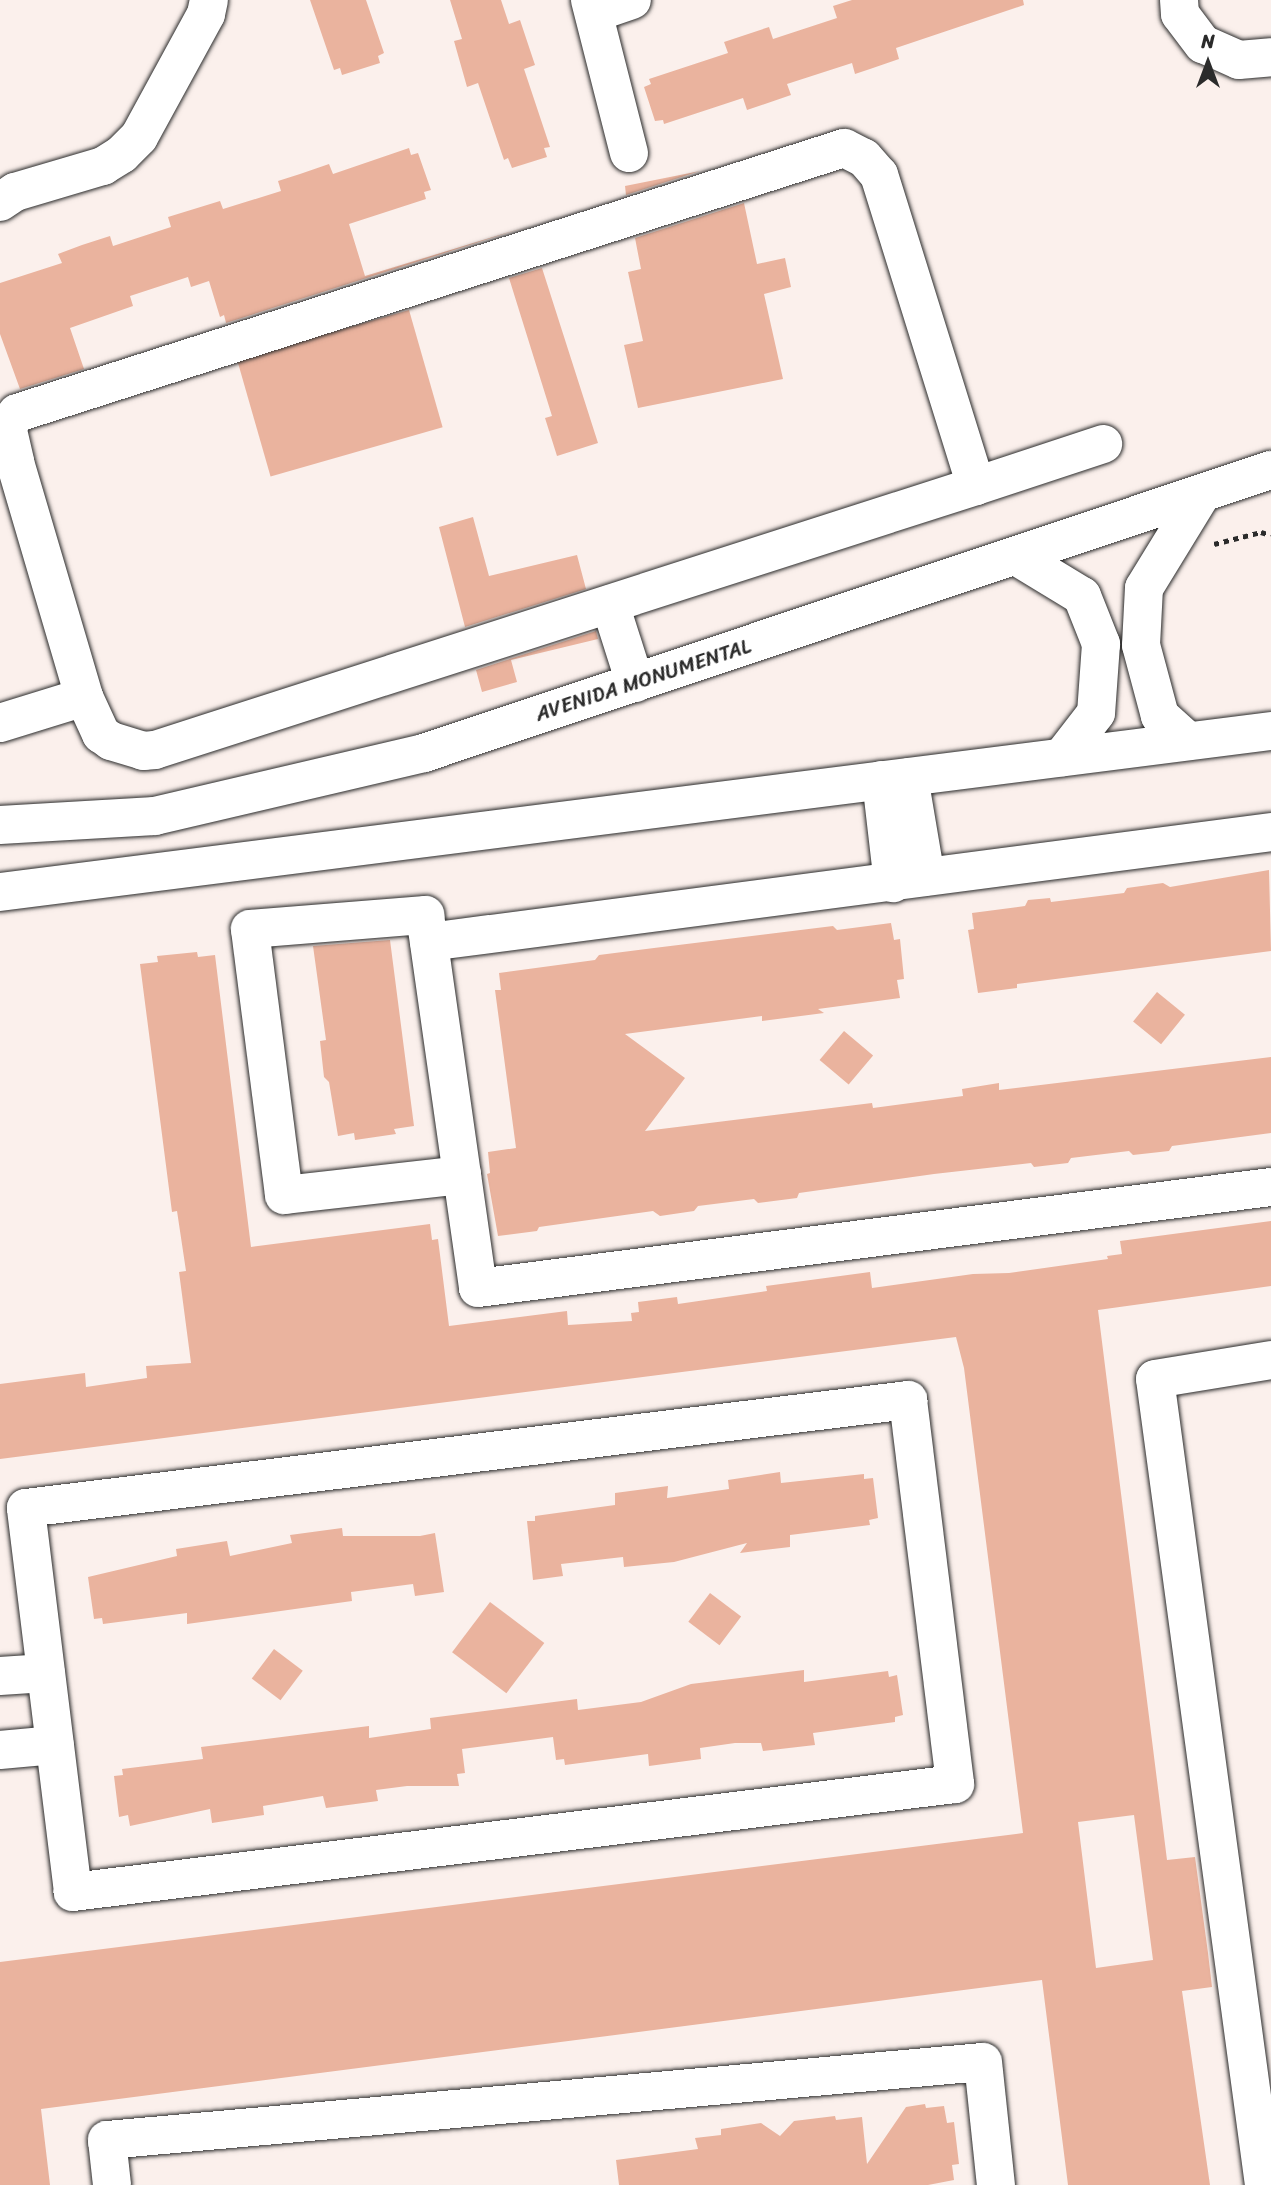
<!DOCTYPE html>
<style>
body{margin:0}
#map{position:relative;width:1271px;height:2185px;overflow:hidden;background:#fbf0ec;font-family:Sriracha,sans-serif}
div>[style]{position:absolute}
.building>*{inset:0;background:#eab39e;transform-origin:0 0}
.path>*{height:4.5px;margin-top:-2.25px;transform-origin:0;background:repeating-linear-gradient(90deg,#2b2b2b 0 5px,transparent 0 10px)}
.roads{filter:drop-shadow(0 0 2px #2b2b2b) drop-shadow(0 0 2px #2b2b2b)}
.minor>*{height:38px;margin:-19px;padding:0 19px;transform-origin:19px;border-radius:19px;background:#fff}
span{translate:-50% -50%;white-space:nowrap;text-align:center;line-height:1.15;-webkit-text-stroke:5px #fff;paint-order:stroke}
.street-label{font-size:21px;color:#2b2b2b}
.north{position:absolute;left:1173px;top:28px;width:70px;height:70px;-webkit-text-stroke:5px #fff;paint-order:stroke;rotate:0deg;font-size:19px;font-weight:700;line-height:28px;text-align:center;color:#2b2b2b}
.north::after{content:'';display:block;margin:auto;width:24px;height:32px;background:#2b2b2b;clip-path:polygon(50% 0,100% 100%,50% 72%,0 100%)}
</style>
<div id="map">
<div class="building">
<div style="clip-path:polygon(310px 0,366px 0,384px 53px,378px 56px,380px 63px,342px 75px,340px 68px,334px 70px)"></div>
<div style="clip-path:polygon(450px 0,501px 0,509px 24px,520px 20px,535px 65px,524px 69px,550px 147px,544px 148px,547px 157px,512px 168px,508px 158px,504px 160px,478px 83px,467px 87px,454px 41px,462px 39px)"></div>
<div style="clip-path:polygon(852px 0,1023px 0,1024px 5px,896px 48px,899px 59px,870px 69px,855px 74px,852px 63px,787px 84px,791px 95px,747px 110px,743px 98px,664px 124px,663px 120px,655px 121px,644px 87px,651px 84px,649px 79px,728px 53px,724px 42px,769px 27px,773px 39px,837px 18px,833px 6px)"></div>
<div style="clip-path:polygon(409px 148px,411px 155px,418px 153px,431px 190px,424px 192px,426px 199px,349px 224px,365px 276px,529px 226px,226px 323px,224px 315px,220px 317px,209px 281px,191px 287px,188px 277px,130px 296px,133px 306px,70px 328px,84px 369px,20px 389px,0 334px,0 283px,62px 263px,58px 254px,82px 245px,110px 236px,113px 246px,171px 227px,168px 217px,220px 201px,223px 209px,281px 191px,278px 181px,300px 174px,329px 164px,333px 174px)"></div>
<div style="clip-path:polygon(700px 171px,626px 195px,625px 186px)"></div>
<div style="clip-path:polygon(744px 203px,757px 264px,785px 258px,791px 287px,764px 294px,783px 379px,638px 408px,624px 345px,643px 341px,628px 272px,641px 269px,635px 238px)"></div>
<div style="clip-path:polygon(542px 268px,598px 443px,557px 456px,545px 418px,552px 416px,509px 278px)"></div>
<div style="left:409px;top:310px;width:122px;height:179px;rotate:74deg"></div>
<div style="clip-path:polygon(473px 517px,489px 576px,577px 555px,586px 589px,465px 627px,439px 527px)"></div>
<div style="clip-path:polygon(596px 631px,598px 639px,511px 660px,517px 682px,482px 692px,476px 670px)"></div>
<div style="clip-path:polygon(1269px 870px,1271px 951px,1017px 984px,1017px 988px,978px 993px,968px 930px,974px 929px,972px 913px,1025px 906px,1028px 900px,1050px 898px,1051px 902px,1124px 893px,1127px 888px,1163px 883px,1170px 887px)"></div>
<div style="clip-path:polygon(891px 923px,894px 940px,900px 939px,904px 979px,897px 980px,900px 998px,818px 1009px,824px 1013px,762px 1021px,762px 1016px,625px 1034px,685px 1078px,645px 1131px,872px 1103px,873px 1108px,963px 1096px,962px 1089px,999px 1083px,999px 1090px,1271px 1057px,1271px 1133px,1172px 1146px,1169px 1151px,1133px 1155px,1129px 1151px,1071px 1158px,1068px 1163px,1034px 1167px,1031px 1163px,934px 1174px,799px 1193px,797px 1198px,758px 1203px,754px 1199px,698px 1206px,694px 1211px,660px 1216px,653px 1211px,539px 1227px,537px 1231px,498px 1236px,487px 1174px,490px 1173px,488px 1152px,516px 1148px,495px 990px,501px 990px,499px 973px,595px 960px,599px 955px,654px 948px,833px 926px,837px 930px)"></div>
<div style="clip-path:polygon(390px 940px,414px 1126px,394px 1129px,396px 1134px,355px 1140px,354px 1133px,338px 1136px,329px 1082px,324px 1077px,320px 1041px,326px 1040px,313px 946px)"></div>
<div style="clip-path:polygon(evenodd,197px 952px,198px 957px,215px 955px,251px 1247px,430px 1224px,432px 1240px,438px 1239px,449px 1326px,567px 1311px,568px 1325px,632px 1321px,631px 1313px,639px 1312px,638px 1302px,677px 1297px,678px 1304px,767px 1291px,766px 1286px,870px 1272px,872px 1288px,973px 1274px,1009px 1273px,1108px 1259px,1107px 1256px,1122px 1254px,1120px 1241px,1271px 1221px,1271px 1286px,1098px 1310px,1167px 1860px,1195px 1857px,1208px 1953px,1212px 1987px,1182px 1991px,1210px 2185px,1068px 2185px,1042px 1980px,41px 2109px,50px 2185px,0 2185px,0 1962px,1023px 1833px,964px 1368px,956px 1337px,0 1459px,0 1384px,85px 1373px,86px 1387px,147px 1378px,146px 1366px,191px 1363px,179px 1272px,186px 1271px,177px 1211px,172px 1212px,140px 964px,158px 962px,157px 956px,197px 952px,1134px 1815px,1153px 1960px,1096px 1968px,1078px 1822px,1134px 1815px)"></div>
<div style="left:1157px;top:992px;width:36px;height:38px;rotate:39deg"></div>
<div style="left:844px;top:1031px;width:38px;height:38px;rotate:40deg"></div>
<div style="clip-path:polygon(780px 1472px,781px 1483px,864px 1474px,864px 1479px,873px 1478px,878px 1518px,869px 1520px,870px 1525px,790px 1535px,790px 1547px,740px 1553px,747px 1543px,674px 1562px,624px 1567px,623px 1557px,561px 1564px,563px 1576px,533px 1580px,527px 1521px,535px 1521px,535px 1516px,615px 1505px,615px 1493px,668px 1486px,667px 1498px,729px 1489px,728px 1480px)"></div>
<div style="clip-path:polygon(342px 1528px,343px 1536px,420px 1536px,435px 1533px,444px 1592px,415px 1596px,413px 1584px,351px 1592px,352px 1601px,187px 1624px,187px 1613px,103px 1624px,102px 1618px,94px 1619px,88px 1577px,177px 1556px,176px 1549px,227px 1541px,230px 1556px,292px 1543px,290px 1535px)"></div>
<div style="left:710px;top:1593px;width:39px;height:36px;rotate:37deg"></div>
<div style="left:490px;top:1602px;width:68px;height:63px;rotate:37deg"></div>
<div style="left:274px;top:1649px;width:36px;height:37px;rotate:37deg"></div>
<div style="clip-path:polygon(804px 1670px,804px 1682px,888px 1671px,889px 1677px,897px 1675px,903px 1715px,895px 1717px,895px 1722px,813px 1733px,815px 1745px,763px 1751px,761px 1743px,735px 1743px,700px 1748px,701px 1759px,649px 1766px,648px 1754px,565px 1765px,564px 1759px,556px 1760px,553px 1737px,462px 1749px,465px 1773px,457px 1774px,459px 1786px,407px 1786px,376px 1790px,378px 1801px,326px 1808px,323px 1796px,263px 1806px,264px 1815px,212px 1823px,210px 1809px,130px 1826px,128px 1815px,119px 1817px,114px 1776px,123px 1775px,122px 1769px,203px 1759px,201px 1747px,369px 1726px,369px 1738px,431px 1729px,430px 1718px,577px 1699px,578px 1710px,641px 1702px,691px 1684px)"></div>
<div style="clip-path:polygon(925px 2104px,926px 2108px,944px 2106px,947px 2123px,954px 2122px,959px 2164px,952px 2165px,954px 2180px,928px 2185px,619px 2185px,616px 2160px,698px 2149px,695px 2138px,721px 2135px,721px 2129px,761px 2123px,780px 2136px,794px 2121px,835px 2116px,836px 2120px,862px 2117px,867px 2164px,906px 2107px)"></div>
</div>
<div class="path">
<div style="left:1214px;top:544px;width:49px;rotate:-14.3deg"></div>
<div style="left:1261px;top:532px;width:10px;rotate:17deg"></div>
</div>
<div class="roads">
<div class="minor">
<div style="left:590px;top:0;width:158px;rotate:75.7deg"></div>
<div style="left:1179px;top:0;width:14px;rotate:86deg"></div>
<div style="left:1180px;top:14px;width:38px;rotate:53deg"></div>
<div style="left:1203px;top:44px;width:39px;rotate:24deg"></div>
<div style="left:1239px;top:60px;width:32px;rotate:-5deg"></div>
<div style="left:594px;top:13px;width:40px;rotate:-18.9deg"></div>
<div style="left:0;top:202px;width:18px;rotate:-34deg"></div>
<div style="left:15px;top:192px;width:92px;rotate:-16.5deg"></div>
<div style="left:103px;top:166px;width:22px;rotate:-32deg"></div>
<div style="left:122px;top:154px;width:24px;rotate:-45deg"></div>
<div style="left:139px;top:137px;width:140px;rotate:-61.4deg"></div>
<div style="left:206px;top:14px;width:14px;rotate:-78deg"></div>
<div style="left:976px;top:486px;width:326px;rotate:-107.3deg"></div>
<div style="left:879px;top:175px;width:23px;rotate:-131deg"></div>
<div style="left:864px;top:158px;width:22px;rotate:-153deg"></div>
<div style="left:844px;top:148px;width:868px;rotate:162.23deg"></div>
<div style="left:17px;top:413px;width:16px;rotate:128deg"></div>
<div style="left:7px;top:426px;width:37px;rotate:77deg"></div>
<div style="left:15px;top:462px;width:245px;rotate:73.6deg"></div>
<div style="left:84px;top:697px;width:41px;rotate:65.3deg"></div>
<div style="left:101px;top:734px;width:12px;rotate:35deg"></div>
<div style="left:111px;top:741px;width:34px;rotate:17deg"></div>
<div style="left:143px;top:751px;width:12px;rotate:-5deg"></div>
<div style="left:155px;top:750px;width:862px;rotate:-17.83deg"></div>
<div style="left:976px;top:486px;width:134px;rotate:-18.3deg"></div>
<div style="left:1016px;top:556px;width:77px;rotate:31.2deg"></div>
<div style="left:1082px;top:596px;width:52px;rotate:68.4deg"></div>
<div style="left:1101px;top:644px;width:69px;rotate:94.1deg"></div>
<div style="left:1096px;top:713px;width:56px;rotate:127.7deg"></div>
<div style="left:610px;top:604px;width:83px;rotate:72.4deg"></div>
<div style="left:0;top:723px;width:88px;rotate:-17.2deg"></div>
<div style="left:1188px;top:741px;width:38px;rotate:-138deg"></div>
<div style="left:1160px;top:716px;width:73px;rotate:-105deg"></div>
<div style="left:1141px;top:645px;width:57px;rotate:-87deg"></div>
<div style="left:1144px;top:588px;width:109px;rotate:-58.5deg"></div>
<div style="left:909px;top:777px;width:101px;rotate:80.4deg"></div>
<div style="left:881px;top:780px;width:104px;rotate:83.4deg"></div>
<div style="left:0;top:825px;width:155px;rotate:-3.3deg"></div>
<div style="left:155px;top:816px;width:276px;rotate:-13.2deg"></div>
<div style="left:424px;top:753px;width:893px;rotate:-18.48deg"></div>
<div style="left:0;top:892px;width:1281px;rotate:-7.22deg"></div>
<div style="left:429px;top:942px;width:849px;rotate:-7.44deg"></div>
<div style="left:462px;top:1175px;width:179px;rotate:173.6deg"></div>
<div style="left:284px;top:1195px;width:268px;rotate:-97.3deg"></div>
<div style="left:250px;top:929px;width:176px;rotate:-4.6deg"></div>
<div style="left:425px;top:915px;width:263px;rotate:81.9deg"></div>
<div style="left:462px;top:1175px;width:114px;rotate:81.9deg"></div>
<div style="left:478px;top:1288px;width:799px;rotate:-7.26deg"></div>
<div style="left:908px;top:1400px;width:387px;rotate:83deg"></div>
<div style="left:955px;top:1784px;width:889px;rotate:173.02deg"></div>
<div style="left:73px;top:1892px;width:387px;rotate:-97deg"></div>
<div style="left:26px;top:1508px;width:889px;rotate:-6.98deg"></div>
<div style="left:0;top:1676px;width:46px;rotate:-3.7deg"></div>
<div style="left:0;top:1750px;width:55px;rotate:-5.2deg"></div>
<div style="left:112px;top:2185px;width:45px;rotate:-96.3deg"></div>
<div style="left:107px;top:2140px;width:879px;rotate:-5.09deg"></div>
<div style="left:983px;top:2062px;width:124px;rotate:84deg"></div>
<div style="left:1264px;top:2185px;width:813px;rotate:-97.7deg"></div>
<div style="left:1155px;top:1379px;width:118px;rotate:-9.3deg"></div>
</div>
</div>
<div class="street-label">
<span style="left:643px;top:680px;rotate:-18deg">AVENIDA MONUMENTAL</span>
</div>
<div class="north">N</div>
</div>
